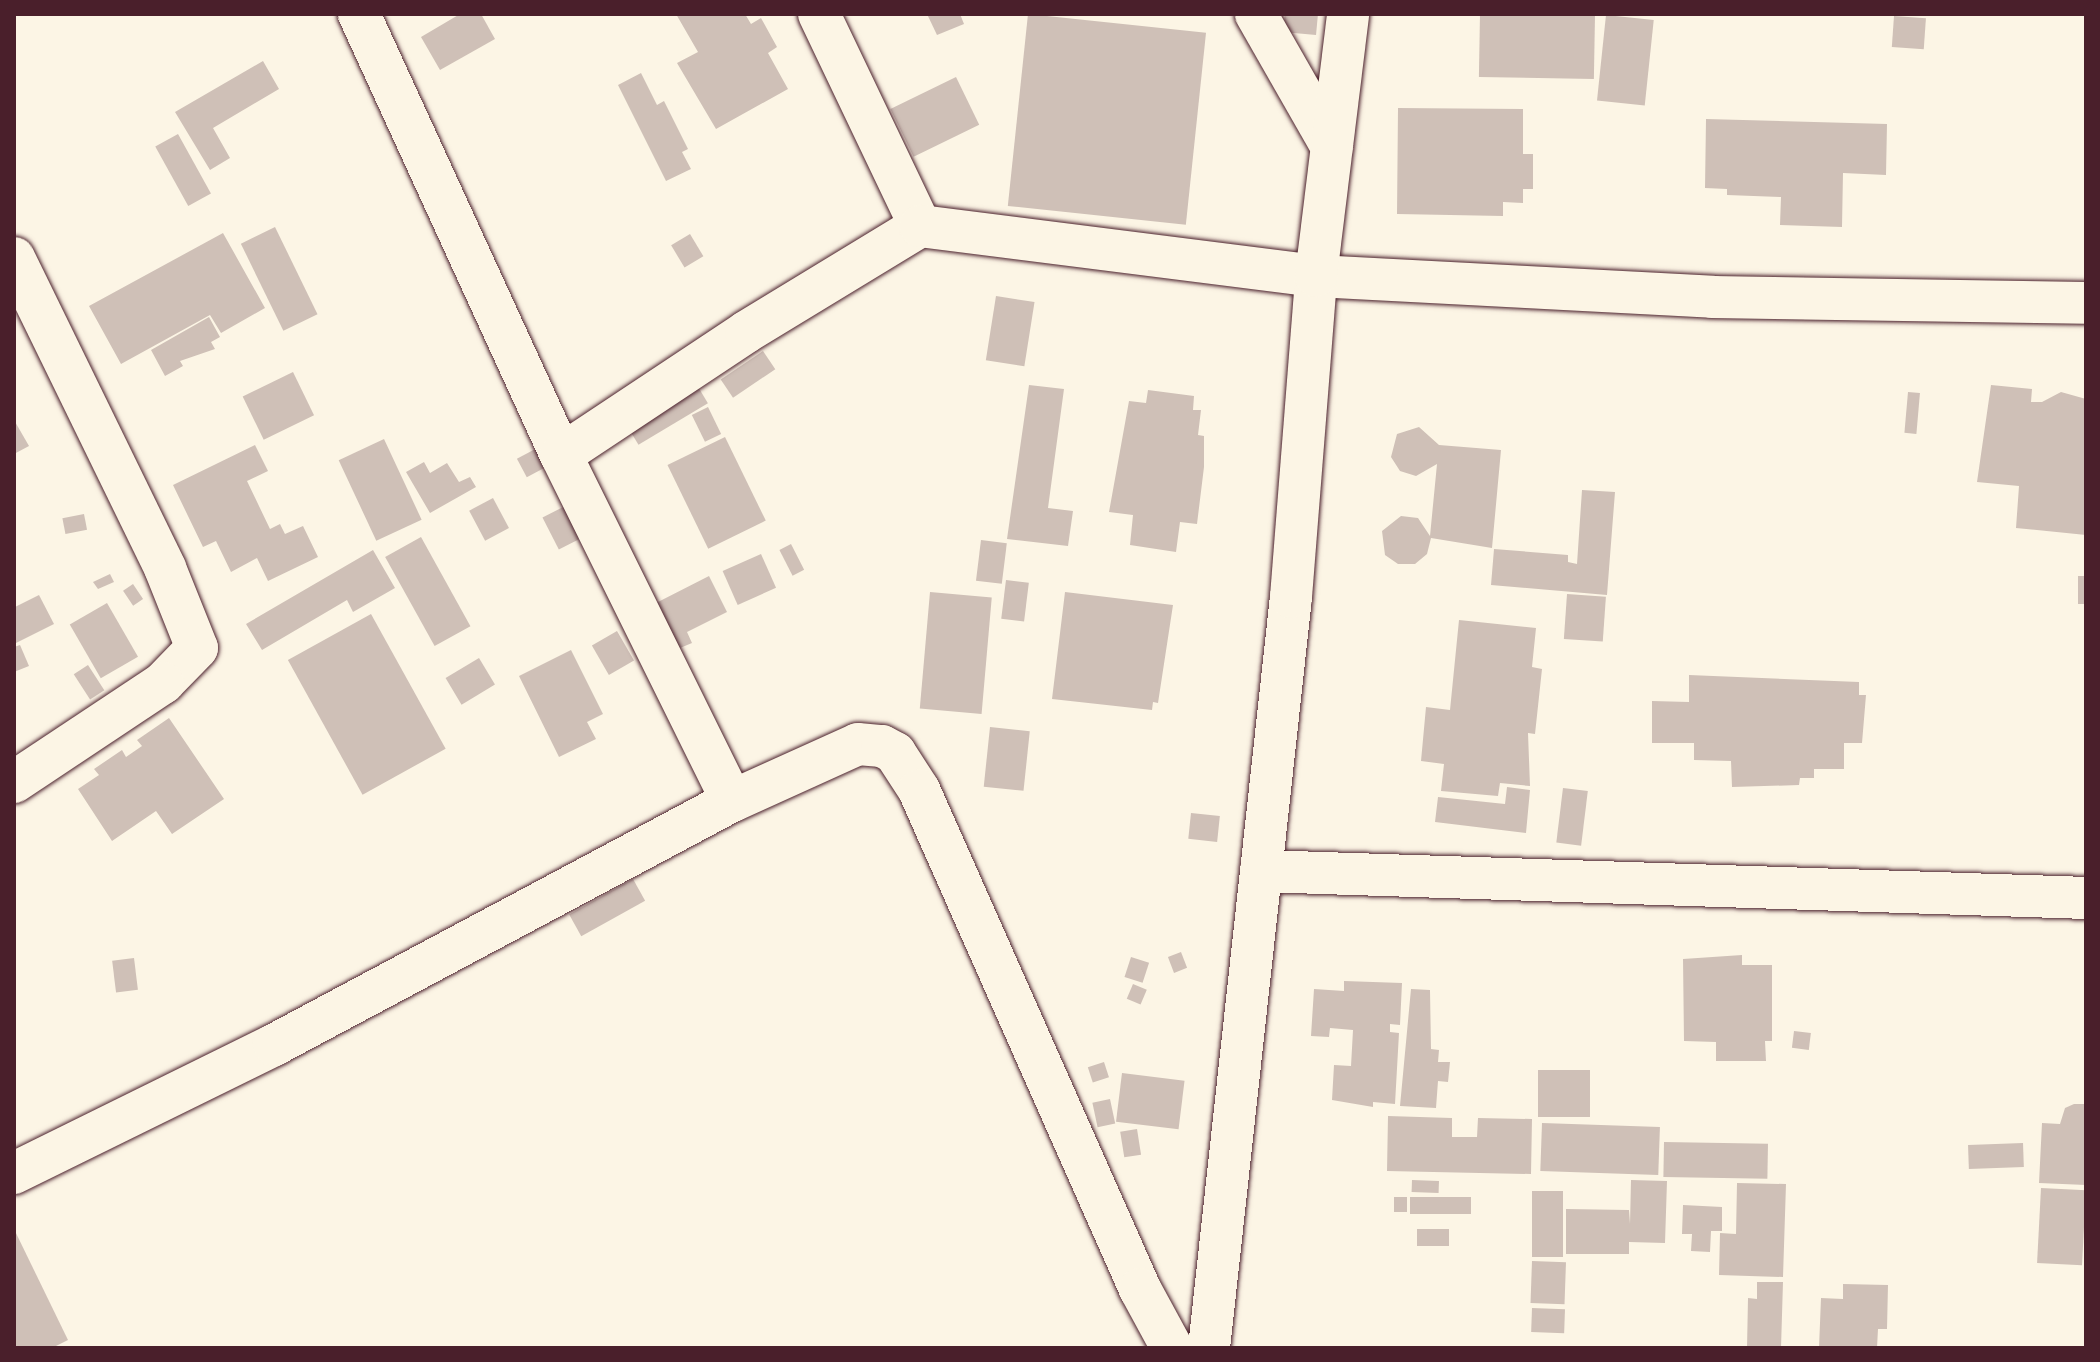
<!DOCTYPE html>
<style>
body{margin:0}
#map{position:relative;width:2100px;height:1362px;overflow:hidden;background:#fcf5e5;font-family:Caveat,sans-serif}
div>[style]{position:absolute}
.building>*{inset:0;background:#cfc0b7;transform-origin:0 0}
.roads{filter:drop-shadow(0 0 2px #4a1f2b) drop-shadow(0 0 2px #4a1f2b)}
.street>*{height:42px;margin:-21px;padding:0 21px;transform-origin:21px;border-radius:21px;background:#fcf5e5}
span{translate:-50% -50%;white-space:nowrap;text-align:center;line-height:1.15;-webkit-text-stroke:7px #fcf5e5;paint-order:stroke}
.frame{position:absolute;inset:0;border:16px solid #4a1f2b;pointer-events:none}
</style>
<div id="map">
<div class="building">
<div style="clip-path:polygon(460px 14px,481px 14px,495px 39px,440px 70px,421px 37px)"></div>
<div style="clip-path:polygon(676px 14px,745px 14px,751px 24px,761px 18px,777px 47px,768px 53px,788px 89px,716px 129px,677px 63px,698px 52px)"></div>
<div style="clip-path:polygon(927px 14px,960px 14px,964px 24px,937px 35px)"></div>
<div style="left:1028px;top:14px;width:179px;height:193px;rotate:6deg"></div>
<div style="clip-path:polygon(1285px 14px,1318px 14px,1316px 35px,1283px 32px)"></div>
<div style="left:1480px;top:14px;width:115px;height:63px;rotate:1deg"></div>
<div style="left:1606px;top:15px;width:48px;height:86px;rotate:6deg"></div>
<div style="left:1894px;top:16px;width:32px;height:31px;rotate:4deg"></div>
<div style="clip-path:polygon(263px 61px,279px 89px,213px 128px,230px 158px,210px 170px,175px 112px)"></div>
<div style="clip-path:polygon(641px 73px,657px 105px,664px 101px,688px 149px,682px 152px,691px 169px,666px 181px,618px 85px)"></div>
<div style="left:956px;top:77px;width:53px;height:73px;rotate:64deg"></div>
<div style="clip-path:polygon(1398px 108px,1523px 109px,1523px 154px,1533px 154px,1533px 189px,1523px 189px,1523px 203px,1503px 202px,1503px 216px,1397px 214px)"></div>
<div style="clip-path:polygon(1706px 119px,1887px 124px,1886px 175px,1843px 173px,1842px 227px,1780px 225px,1781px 197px,1727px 195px,1727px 189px,1705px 188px)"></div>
<div style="left:178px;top:134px;width:68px;height:26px;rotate:61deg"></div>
<div style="left:275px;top:227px;width:97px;height:38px;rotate:64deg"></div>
<div style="clip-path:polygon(223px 233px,265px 308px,221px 333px,210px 315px,121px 364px,89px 306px)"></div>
<div style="left:690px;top:234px;width:26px;height:22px;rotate:59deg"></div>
<div style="left:996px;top:296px;width:39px;height:65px;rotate:9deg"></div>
<div style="clip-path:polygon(209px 317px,220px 337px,211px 342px,215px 349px,180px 361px,183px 366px,165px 376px,151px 350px)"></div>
<div style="left:763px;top:351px;width:22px;height:51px;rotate:56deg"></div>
<div style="left:293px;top:372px;width:48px;height:56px;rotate:64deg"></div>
<div style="left:694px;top:380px;width:27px;height:81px;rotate:59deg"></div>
<div style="clip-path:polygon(1029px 385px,1064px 389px,1048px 508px,1073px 511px,1068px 546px,1007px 539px)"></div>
<div style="clip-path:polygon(1991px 385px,2032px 389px,2031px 402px,2042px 402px,2061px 392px,2086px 399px,2086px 535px,2016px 528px,2019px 486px,1977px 482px)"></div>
<div style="clip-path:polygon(1148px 390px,1194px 396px,1193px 410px,1201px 410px,1198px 435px,1204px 436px,1204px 467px,1197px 524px,1180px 522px,1176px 552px,1130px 545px,1133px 515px,1109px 512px,1129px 401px,1146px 403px)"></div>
<div style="left:1908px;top:392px;width:12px;height:41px;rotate:5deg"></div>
<div style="left:708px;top:407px;width:30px;height:18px;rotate:64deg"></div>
<div style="clip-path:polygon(14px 420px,29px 446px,14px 454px)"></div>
<div style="clip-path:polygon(1419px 427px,1439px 445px,1501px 450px,1492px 548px,1431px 538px,1427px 554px,1415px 564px,1398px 564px,1385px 555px,1382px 531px,1401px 516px,1418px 518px,1430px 536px,1437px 464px,1416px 476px,1400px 471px,1391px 457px,1397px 434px)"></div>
<div style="left:725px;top:437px;width:93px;height:64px;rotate:64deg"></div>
<div style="left:384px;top:439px;width:89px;height:50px;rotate:65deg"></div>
<div style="clip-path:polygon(255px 445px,268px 471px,247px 481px,270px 529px,280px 524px,285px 534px,303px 526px,318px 557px,268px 581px,257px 558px,231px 572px,216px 541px,203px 547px,173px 485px)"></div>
<div style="left:539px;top:447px;width:21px;height:25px;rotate:62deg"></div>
<div style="clip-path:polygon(424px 462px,430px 473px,447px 463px,459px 482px,470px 477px,476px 487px,430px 513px,406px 472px)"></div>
<div style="clip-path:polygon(1582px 490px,1615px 492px,1607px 595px,1491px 585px,1494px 549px,1568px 555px,1568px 562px,1577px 564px)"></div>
<div style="left:493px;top:498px;width:34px;height:27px;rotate:62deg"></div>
<div style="left:571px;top:503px;width:36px;height:32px;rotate:63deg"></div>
<div style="left:84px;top:514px;width:16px;height:22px;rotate:79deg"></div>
<div style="left:421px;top:537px;width:102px;height:41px;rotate:61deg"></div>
<div style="left:981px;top:540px;width:26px;height:41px;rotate:7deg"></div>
<div style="left:791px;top:544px;width:29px;height:13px;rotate:63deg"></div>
<div style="clip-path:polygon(373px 550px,395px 588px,353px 612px,347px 600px,262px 650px,246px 624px)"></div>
<div style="left:761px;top:554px;width:37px;height:42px;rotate:66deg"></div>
<div style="clip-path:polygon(110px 574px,114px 582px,98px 589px,93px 582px)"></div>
<div style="clip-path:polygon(709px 576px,727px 612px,687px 632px,692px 643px,680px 648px,656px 603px)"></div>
<div style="left:2078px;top:576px;width:8px;height:28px"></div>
<div style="left:1006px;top:580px;width:23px;height:39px;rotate:7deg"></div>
<div style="left:133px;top:584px;width:18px;height:12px;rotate:56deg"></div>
<div style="left:930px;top:592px;width:62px;height:117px;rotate:5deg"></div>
<div style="clip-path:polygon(1065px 592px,1173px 605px,1158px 703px,1153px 702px,1152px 710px,1052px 699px)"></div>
<div style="left:1567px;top:594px;width:39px;height:45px;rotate:4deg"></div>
<div style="clip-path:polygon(39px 595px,54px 624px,14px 644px,15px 607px)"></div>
<div style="left:107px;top:603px;width:62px;height:43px;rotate:60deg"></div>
<div style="left:371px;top:614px;width:154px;height:95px;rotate:61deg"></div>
<div style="clip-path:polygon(1459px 620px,1536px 628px,1532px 667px,1542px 669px,1535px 734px,1528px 733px,1530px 786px,1500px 783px,1498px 796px,1441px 791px,1444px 764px,1421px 761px,1426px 707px,1450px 710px)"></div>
<div style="left:617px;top:631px;width:34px;height:29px;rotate:60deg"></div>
<div style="clip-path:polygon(20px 645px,29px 666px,14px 672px,14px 647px)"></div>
<div style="clip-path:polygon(571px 650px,603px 714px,587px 722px,596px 739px,559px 757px,519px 676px)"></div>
<div style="left:479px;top:658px;width:31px;height:39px;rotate:59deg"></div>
<div style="left:88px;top:665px;width:30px;height:17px;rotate:57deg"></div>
<div style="clip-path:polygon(1689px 675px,1859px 682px,1859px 695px,1866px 695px,1862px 743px,1844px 743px,1844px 769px,1814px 769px,1814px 778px,1800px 778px,1799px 785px,1732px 787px,1731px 761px,1694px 760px,1694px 743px,1652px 743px,1652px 701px,1689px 702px)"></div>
<div style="clip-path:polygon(169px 718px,224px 799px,172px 834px,156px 811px,112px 841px,78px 789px,99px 775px,94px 769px,122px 750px,126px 757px,142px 746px,137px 740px)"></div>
<div style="left:990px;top:727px;width:40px;height:60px;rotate:6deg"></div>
<div style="clip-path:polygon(1507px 787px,1530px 790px,1526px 833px,1435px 822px,1438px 797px,1505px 804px)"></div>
<div style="left:1563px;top:788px;width:25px;height:55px;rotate:7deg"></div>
<div style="left:1191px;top:813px;width:29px;height:26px;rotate:6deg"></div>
<div style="left:633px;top:879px;width:25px;height:73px;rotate:61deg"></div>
<div style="left:1181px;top:952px;width:17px;height:14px;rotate:69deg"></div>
<div style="clip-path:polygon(1742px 955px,1742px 965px,1772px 965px,1772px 1041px,1765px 1041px,1766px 1061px,1716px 1061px,1716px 1042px,1684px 1041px,1683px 959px)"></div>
<div style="left:1131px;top:957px;width:19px;height:21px;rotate:18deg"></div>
<div style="left:134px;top:958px;width:32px;height:22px;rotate:83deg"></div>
<div style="clip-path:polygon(1344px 981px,1402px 983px,1400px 1025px,1390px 1024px,1390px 1032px,1399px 1033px,1395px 1104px,1373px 1102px,1373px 1107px,1332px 1100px,1334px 1065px,1351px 1066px,1353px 1030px,1330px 1028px,1329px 1037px,1311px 1036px,1314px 989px,1344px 991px)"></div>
<div style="left:1133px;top:984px;width:15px;height:16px;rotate:23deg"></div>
<div style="clip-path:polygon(1411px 989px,1430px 990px,1431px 1049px,1439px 1050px,1438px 1062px,1450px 1062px,1448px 1082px,1438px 1081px,1436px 1108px,1400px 1106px)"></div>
<div style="left:1794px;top:1031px;width:17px;height:17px;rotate:7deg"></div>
<div style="left:1104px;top:1062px;width:16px;height:17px;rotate:72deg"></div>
<div style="left:1538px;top:1070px;width:52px;height:47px"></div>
<div style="left:1122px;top:1073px;width:63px;height:49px;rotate:7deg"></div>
<div style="left:1110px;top:1099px;width:25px;height:18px;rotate:78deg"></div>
<div style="clip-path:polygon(2074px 1104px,2086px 1104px,2086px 1185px,2039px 1183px,2042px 1123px,2060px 1124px,2065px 1108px)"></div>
<div style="clip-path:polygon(1388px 1116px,1452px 1118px,1452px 1137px,1477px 1137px,1478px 1118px,1532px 1119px,1531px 1174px,1387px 1171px)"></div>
<div style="left:1542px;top:1123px;width:118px;height:48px;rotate:2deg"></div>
<div style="left:1137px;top:1129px;width:26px;height:17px;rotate:81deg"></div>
<div style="left:1664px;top:1142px;width:104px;height:35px;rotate:1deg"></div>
<div style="left:2023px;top:1143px;width:24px;height:55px;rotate:88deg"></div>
<div style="left:1412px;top:1180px;width:27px;height:12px;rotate:2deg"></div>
<div style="clip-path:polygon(1631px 1180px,1667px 1181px,1665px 1243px,1629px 1242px,1629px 1254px,1566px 1254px,1566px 1209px,1629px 1210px,1630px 1224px)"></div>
<div style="clip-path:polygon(1737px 1183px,1786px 1184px,1783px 1277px,1719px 1275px,1720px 1233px,1736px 1234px)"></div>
<div style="left:2041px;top:1188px;width:45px;height:75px;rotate:3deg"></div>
<div style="left:1532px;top:1191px;width:31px;height:66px"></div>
<div style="left:1394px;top:1197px;width:13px;height:15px"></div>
<div style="left:1410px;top:1197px;width:61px;height:17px"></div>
<div style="clip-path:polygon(1683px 1205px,1722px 1207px,1722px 1231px,1711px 1231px,1710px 1252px,1691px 1251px,1692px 1234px,1682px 1234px)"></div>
<div style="clip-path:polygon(14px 1229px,68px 1340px,52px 1348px,14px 1348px)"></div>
<div style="left:1449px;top:1229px;width:17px;height:32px;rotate:90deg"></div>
<div style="left:1532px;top:1261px;width:34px;height:42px;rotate:2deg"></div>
<div style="clip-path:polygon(1757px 1282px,1783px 1282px,1781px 1348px,1747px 1348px,1748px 1298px,1757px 1299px)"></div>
<div style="clip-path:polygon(1843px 1284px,1888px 1285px,1887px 1329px,1878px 1329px,1877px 1348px,1819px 1348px,1821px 1298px,1843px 1299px)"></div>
<div style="left:1532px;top:1308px;width:33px;height:24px;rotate:2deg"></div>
</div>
<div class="roads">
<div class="street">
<div style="left:359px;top:14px;width:485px;rotate:65.4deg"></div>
<div style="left:561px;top:455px;width:386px;rotate:63.7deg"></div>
<div style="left:819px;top:14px;width:235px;rotate:64.5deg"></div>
<div style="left:1256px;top:14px;width:153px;rotate:60.3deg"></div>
<div style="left:14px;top:258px;width:345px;rotate:64deg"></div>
<div style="left:165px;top:568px;width:86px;rotate:68.2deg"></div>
<div style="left:197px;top:648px;width:49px;rotate:134.2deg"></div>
<div style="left:163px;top:683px;width:179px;rotate:146.4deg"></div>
<div style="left:561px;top:455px;width:222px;rotate:-33.6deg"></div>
<div style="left:746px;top:332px;width:204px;rotate:-31.3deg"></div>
<div style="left:920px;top:226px;width:399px;rotate:7.2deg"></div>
<div style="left:1316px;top:276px;width:397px;rotate:3deg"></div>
<div style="left:1712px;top:297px;width:374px;rotate:0.9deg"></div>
<div style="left:1261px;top:871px;width:825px;rotate:1.87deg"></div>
<div style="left:14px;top:1173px;width:290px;rotate:-26.2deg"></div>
<div style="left:274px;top:1045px;width:519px;rotate:-28.05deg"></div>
<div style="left:732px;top:801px;width:138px;rotate:-24.3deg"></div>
<div style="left:858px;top:744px;width:24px;rotate:5deg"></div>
<div style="left:882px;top:746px;width:15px;rotate:28deg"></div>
<div style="left:895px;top:753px;width:44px;rotate:57deg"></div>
<div style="left:919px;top:790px;width:546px;rotate:66.11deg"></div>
<div style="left:1140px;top:1289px;width:67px;rotate:61.5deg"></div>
<div style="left:1209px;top:1348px;width:755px;rotate:-83.77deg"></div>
<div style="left:1291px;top:597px;width:322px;rotate:-85.5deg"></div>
<div style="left:1316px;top:276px;width:264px;rotate:-83deg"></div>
</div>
</div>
<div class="frame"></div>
</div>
